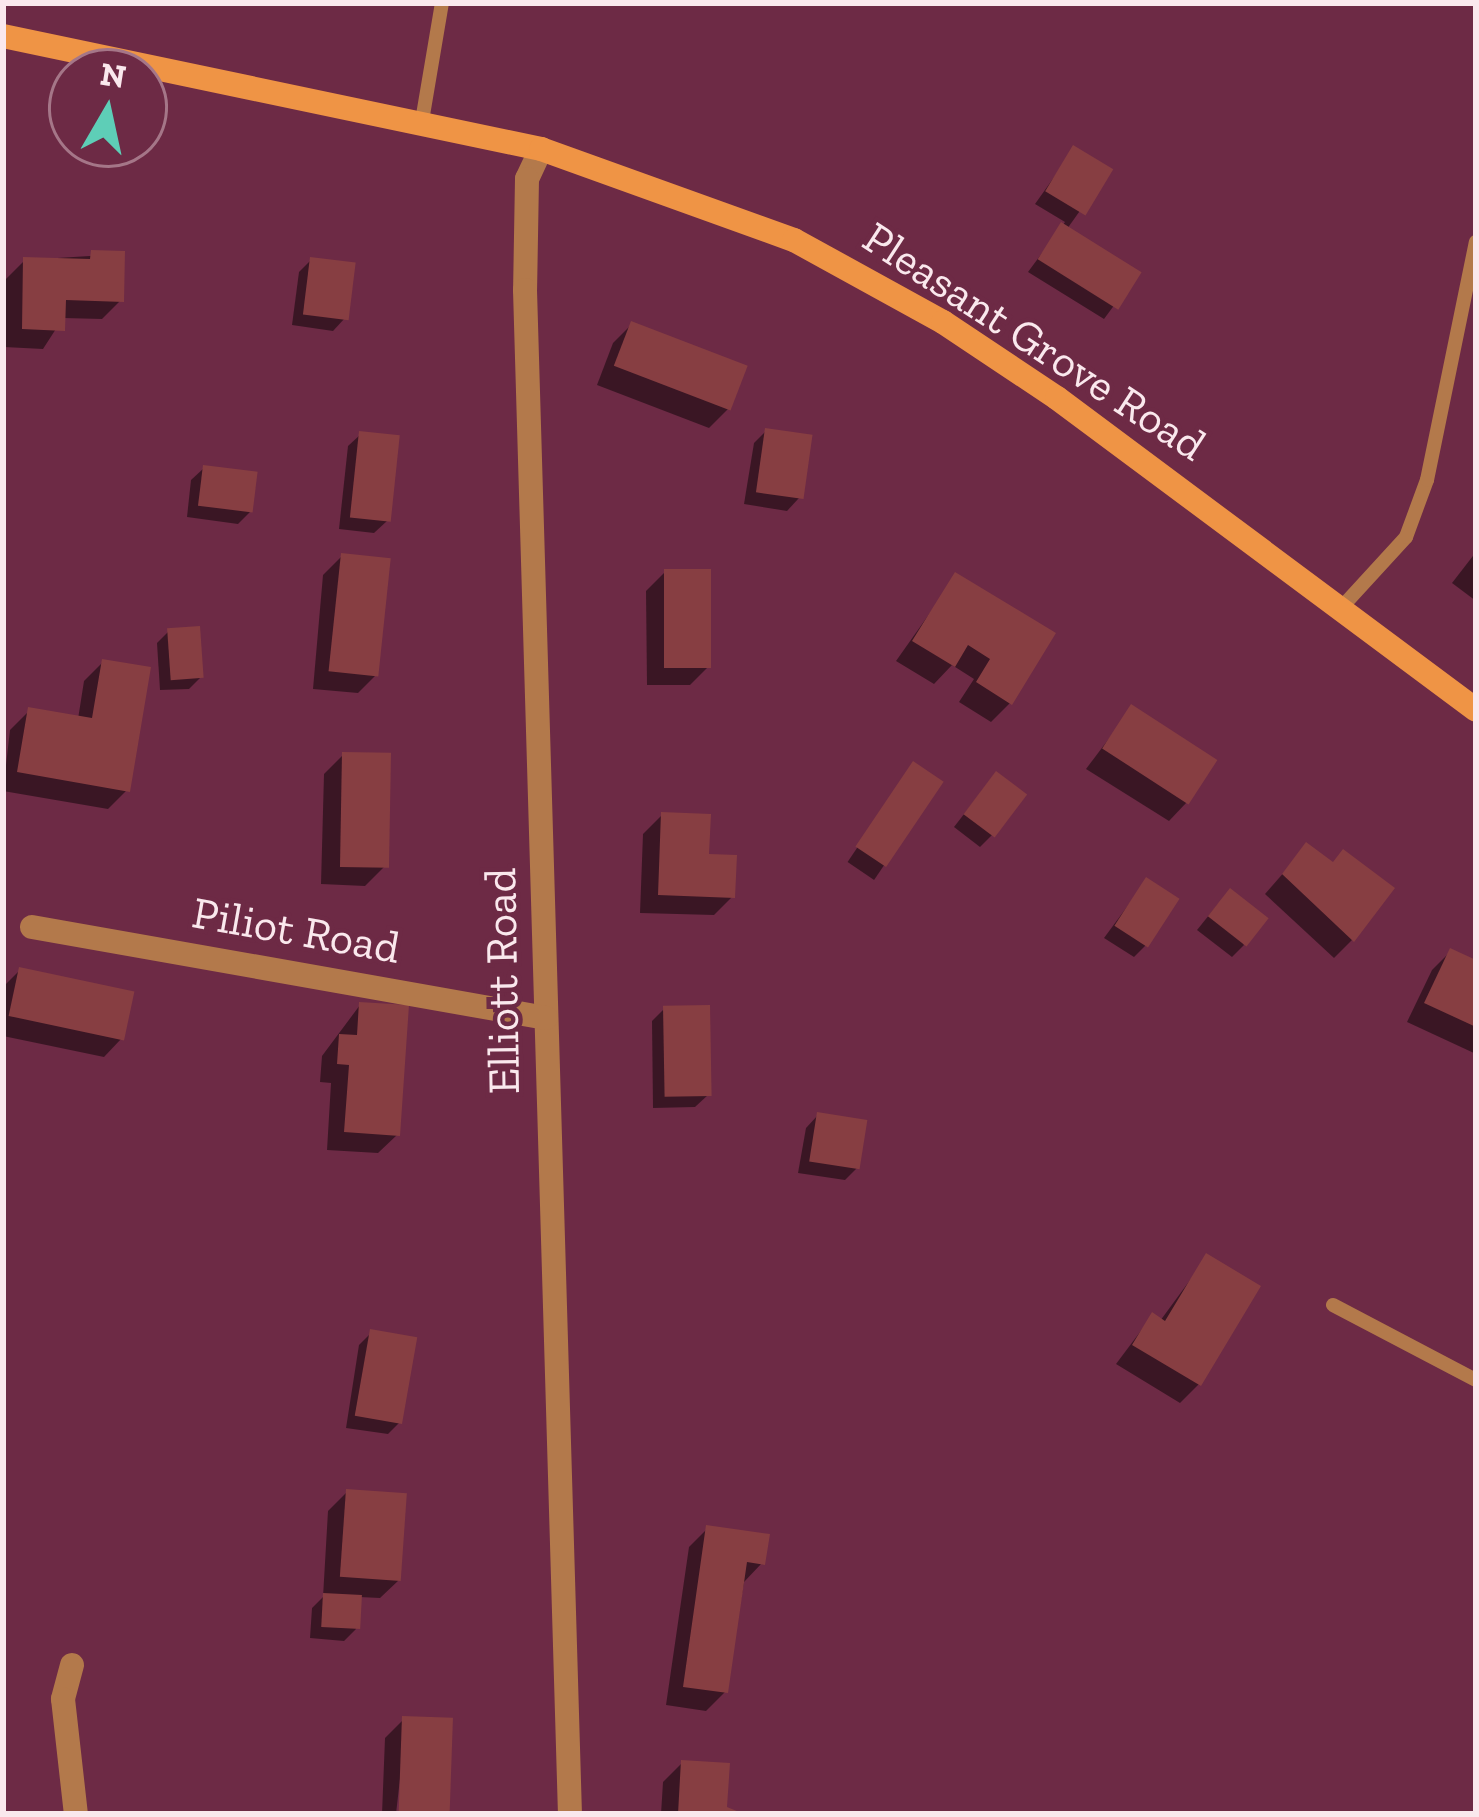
<!DOCTYPE html>
<style>
body{margin:0}
#map{position:relative;width:1479px;height:1817px;overflow:hidden;background:#6d2a45;font-family:"Zilla Slab",serif}
div>[style]{position:absolute}
.shadow>*{inset:0;background:#0007;transform-origin:0 0}
.building>*{inset:0;background:#873e42;transform-origin:0 0}
.lane>*{height:14px;margin:-7px;padding:0 7px;transform-origin:7px;border-radius:7px;background:#b3794b}
.street>*{height:24px;margin:-12px;padding:0 12px;transform-origin:12px;border-radius:12px;background:#b3794b}
.secondary>*{height:24px;margin:-12px;padding:0 12px;transform-origin:12px;border-radius:12px;background:#ef9445}
span{translate:-50% -50%;white-space:nowrap;text-align:center;line-height:1.15;-webkit-text-stroke:9px #6d2a45;paint-order:stroke}
.street-label{font-size:45px;color:#fae8ed}
.frame{position:absolute;inset:0;border:6px solid #fae8ed;pointer-events:none}
.north{position:absolute;left:48px;top:48px;width:120px;height:120px;box-sizing:border-box;background:#6d2a45;border:3px solid #a57688;border-radius:50%;rotate:9deg;font-size:33px;font-weight:700;line-height:48px;text-align:center;color:#fae8ed}
.north::after{content:'';display:block;margin:auto;width:42px;height:54px;background:#5eceb7;clip-path:polygon(50% 0,100% 100%,50% 72%,0 100%)}
</style>
<div id="map">
<div class="shadow">
<div style="clip-path:polygon(1074px 149px,1109px 170px,1067px 229px,1138px 273px,1104px 319px,1028px 272px,1065px 222px,1035px 204px)"></div>
<div style="clip-path:polygon(122px 254px,121px 300px,102px 319px,63px 318px,43px 349px,4px 347px,6px 279px,25px 260px)"></div>
<div style="clip-path:polygon(311px 260px,345px 318px,333px 331px,292px 325px,299px 272px)"></div>
<div style="clip-path:polygon(632px 324px,728px 409px,709px 428px,597px 385px,613px 343px)"></div>
<div style="clip-path:polygon(766px 431px,799px 498px,787px 511px,744px 504px,754px 443px)"></div>
<div style="clip-path:polygon(361px 434px,387px 521px,374px 533px,339px 529px,348px 446px)"></div>
<div style="clip-path:polygon(204px 468px,250px 512px,238px 524px,187px 517px,191px 480px)"></div>
<div style="clip-path:polygon(1476px 552px,1476px 601px,1452px 583px)"></div>
<div style="clip-path:polygon(342px 556px,377px 674px,358px 693px,313px 689px,323px 575px)"></div>
<div style="clip-path:polygon(665px 572px,709px 666px,690px 685px,647px 685px,646px 591px)"></div>
<div style="clip-path:polygon(956px 576px,1010px 703px,991px 722px,959px 702px,974px 679px,952px 665px,934px 684px,896px 661px)"></div>
<div style="clip-path:polygon(169px 631px,201px 677px,189px 689px,160px 690px,157px 643px)"></div>
<div style="clip-path:polygon(103px 662px,127px 790px,108px 809px,3px 791px,10px 730px,29px 711px,78px 719px,84px 681px)"></div>
<div style="clip-path:polygon(1132px 708px,1187px 802px,1169px 821px,1086px 769px)"></div>
<div style="clip-path:polygon(343px 755px,384px 867px,365px 886px,321px 884px,324px 774px)"></div>
<div style="left:913px;top:765px;width:32px;height:117px;rotate:34deg"></div>
<div style="clip-path:polygon(985px 787px,992px 835px,980px 847px,954px 827px)"></div>
<div style="clip-path:polygon(662px 815px,706px 857px,732px 897px,714px 915px,640px 913px,643px 834px)"></div>
<div style="clip-path:polygon(1307px 846px,1331px 865px,1352px 940px,1334px 958px,1265px 894px)"></div>
<div style="clip-path:polygon(1146px 881px,1146px 945px,1134px 957px,1104px 938px)"></div>
<div style="clip-path:polygon(1218px 904px,1244px 945px,1232px 957px,1197px 930px)"></div>
<div style="clip-path:polygon(1451px 951px,1476px 963px,1476px 1054px,1407px 1022px,1432px 970px)"></div>
<div style="clip-path:polygon(20px 970px,122px 1038px,104px 1057px,3px 1036px,3px 987px)"></div>
<div style="clip-path:polygon(360px 1005px,397px 1135px,378px 1153px,327px 1150px,331px 1083px,320px 1082px,322px 1056px)"></div>
<div style="clip-path:polygon(664px 1009px,708px 1095px,695px 1107px,653px 1108px,652px 1021px)"></div>
<div style="clip-path:polygon(818px 1115px,857px 1168px,845px 1180px,798px 1173px,806px 1128px)"></div>
<div style="clip-path:polygon(1207px 1257px,1199px 1384px,1180px 1403px,1116px 1364px,1152px 1316px,1160px 1321px)"></div>
<div style="clip-path:polygon(371px 1333px,400px 1422px,388px 1434px,346px 1428px,359px 1345px)"></div>
<div style="clip-path:polygon(347px 1492px,399px 1580px,380px 1598px,359px 1597px,356px 1629px,344px 1641px,310px 1638px,312px 1608px,323px 1597px,328px 1511px)"></div>
<div style="clip-path:polygon(707px 1529px,762px 1563px,744px 1582px,725px 1692px,706px 1711px,666px 1705px,689px 1547px)"></div>
<div style="clip-path:polygon(404px 1719px,447px 1814px,402px 1814px,405px 1735px,396px 1814px,382px 1814px,385px 1738px)"></div>
<div style="clip-path:polygon(682px 1763px,724px 1810px,741px 1814px,661px 1814px,663px 1782px)"></div>
</div>
<div class="building">
<div style="left:1073px;top:145px;width:47px;height:54px;rotate:31deg"></div>
<div style="left:1061px;top:222px;width:95px;height:44px;rotate:32deg"></div>
<div style="clip-path:polygon(91px 250px,125px 251px,124px 302px,66px 300px,65px 331px,22px 329px,23px 257px,90px 259px)"></div>
<div style="left:310px;top:257px;width:46px;height:58px;rotate:7deg"></div>
<div style="left:631px;top:321px;width:125px;height:48px;rotate:21deg"></div>
<div style="left:765px;top:428px;width:48px;height:65px;rotate:8deg"></div>
<div style="left:359px;top:431px;width:41px;height:87px;rotate:6deg"></div>
<div style="left:203px;top:465px;width:55px;height:41px;rotate:7deg"></div>
<div style="left:341px;top:553px;width:50px;height:119px;rotate:6deg"></div>
<div style="left:664px;top:569px;width:47px;height:99px"></div>
<div style="clip-path:polygon(955px 572px,1056px 633px,1012px 705px,976px 682px,990px 659px,968px 645px,955px 667px,912px 641px)"></div>
<div style="left:200px;top:626px;width:52px;height:33px;rotate:86deg"></div>
<div style="clip-path:polygon(102px 659px,151px 667px,130px 792px,17px 772px,28px 707px,92px 718px)"></div>
<div style="left:1131px;top:704px;width:103px;height:53px;rotate:33deg"></div>
<div style="left:342px;top:752px;width:49px;height:115px;rotate:1deg"></div>
<div style="left:913px;top:761px;width:37px;height:103px;rotate:34deg"></div>
<div style="left:996px;top:771px;width:39px;height:54px;rotate:37deg"></div>
<div style="clip-path:polygon(661px 812px,711px 814px,709px 854px,737px 855px,735px 898px,658px 895px)"></div>
<div style="clip-path:polygon(1306px 842px,1333px 862px,1343px 849px,1395px 888px,1354px 942px,1282px 874px)"></div>
<div style="left:1146px;top:877px;width:40px;height:58px;rotate:33deg"></div>
<div style="left:1230px;top:888px;width:49px;height:36px;rotate:38deg"></div>
<div style="clip-path:polygon(1450px 948px,1476px 960px,1476px 1027px,1424px 1003px)"></div>
<div style="left:19px;top:967px;width:118px;height:50px;rotate:12deg"></div>
<div style="clip-path:polygon(359px 1002px,409px 1005px,400px 1136px,344px 1132px,349px 1065px,337px 1064px,339px 1034px,357px 1035px)"></div>
<div style="left:710px;top:1005px;width:91px;height:47px;rotate:89deg"></div>
<div style="left:817px;top:1112px;width:51px;height:50px;rotate:9deg"></div>
<div style="clip-path:polygon(1206px 1253px,1261px 1286px,1201px 1386px,1132px 1345px,1152px 1312px,1165px 1321px)"></div>
<div style="left:370px;top:1329px;width:48px;height:88px;rotate:10deg"></div>
<div style="left:346px;top:1489px;width:61px;height:88px;rotate:4deg"></div>
<div style="clip-path:polygon(706px 1525px,770px 1534px,765px 1565px,747px 1562px,728px 1693px,683px 1687px)"></div>
<div style="left:323px;top:1593px;width:39px;height:34px;rotate:3deg"></div>
<div style="left:402px;top:1716px;width:51px;height:98px;rotate:2deg"></div>
<div style="clip-path:polygon(681px 1760px,730px 1763px,727px 1807px,744px 1814px,678px 1814px)"></div>
</div>
<div class="lane">
<div style="left:422px;top:121px;width:120px;rotate:-80.4deg"></div>
<div style="left:1341px;top:608px;width:96px;rotate:-47.5deg"></div>
<div style="left:1406px;top:537px;width:61px;rotate:-69.8deg"></div>
<div style="left:1427px;top:480px;width:243px;rotate:-78.4deg"></div>
<div style="left:1333px;top:1305px;width:161px;rotate:27.7deg"></div>
</div>
<div class="street">
<div style="left:541px;top:149px;width:33px;rotate:115deg"></div>
<div style="left:527px;top:179px;width:111px;rotate:91deg"></div>
<div style="left:525px;top:290px;width:1525px;rotate:88.31deg"></div>
<div style="left:32px;top:927px;width:522px;rotate:10.04deg"></div>
<div style="left:72px;top:1665px;width:35px;rotate:105deg"></div>
<div style="left:63px;top:1699px;width:116px;rotate:83.6deg"></div>
</div>
<div class="secondary">
<div style="left:3px;top:36px;width:550px;rotate:11.86deg"></div>
<div style="left:541px;top:149px;width:269px;rotate:19.8deg"></div>
<div style="left:794px;top:240px;width:170px;rotate:28.8deg"></div>
<div style="left:943px;top:322px;width:137px;rotate:33.7deg"></div>
<div style="left:1057px;top:398px;width:522px;rotate:36.67deg"></div>
</div>
<div class="street-label">
<span style="left:1034px;top:342px;rotate:33deg">Pleasant Grove Road</span>
<span style="left:296px;top:931px;rotate:10deg">Piliot Road</span>
<span style="left:503px;top:981px;rotate:-91deg">Elliott Road</span>
</div>
<div class="frame"></div>
<div class="north">N</div>
</div>
